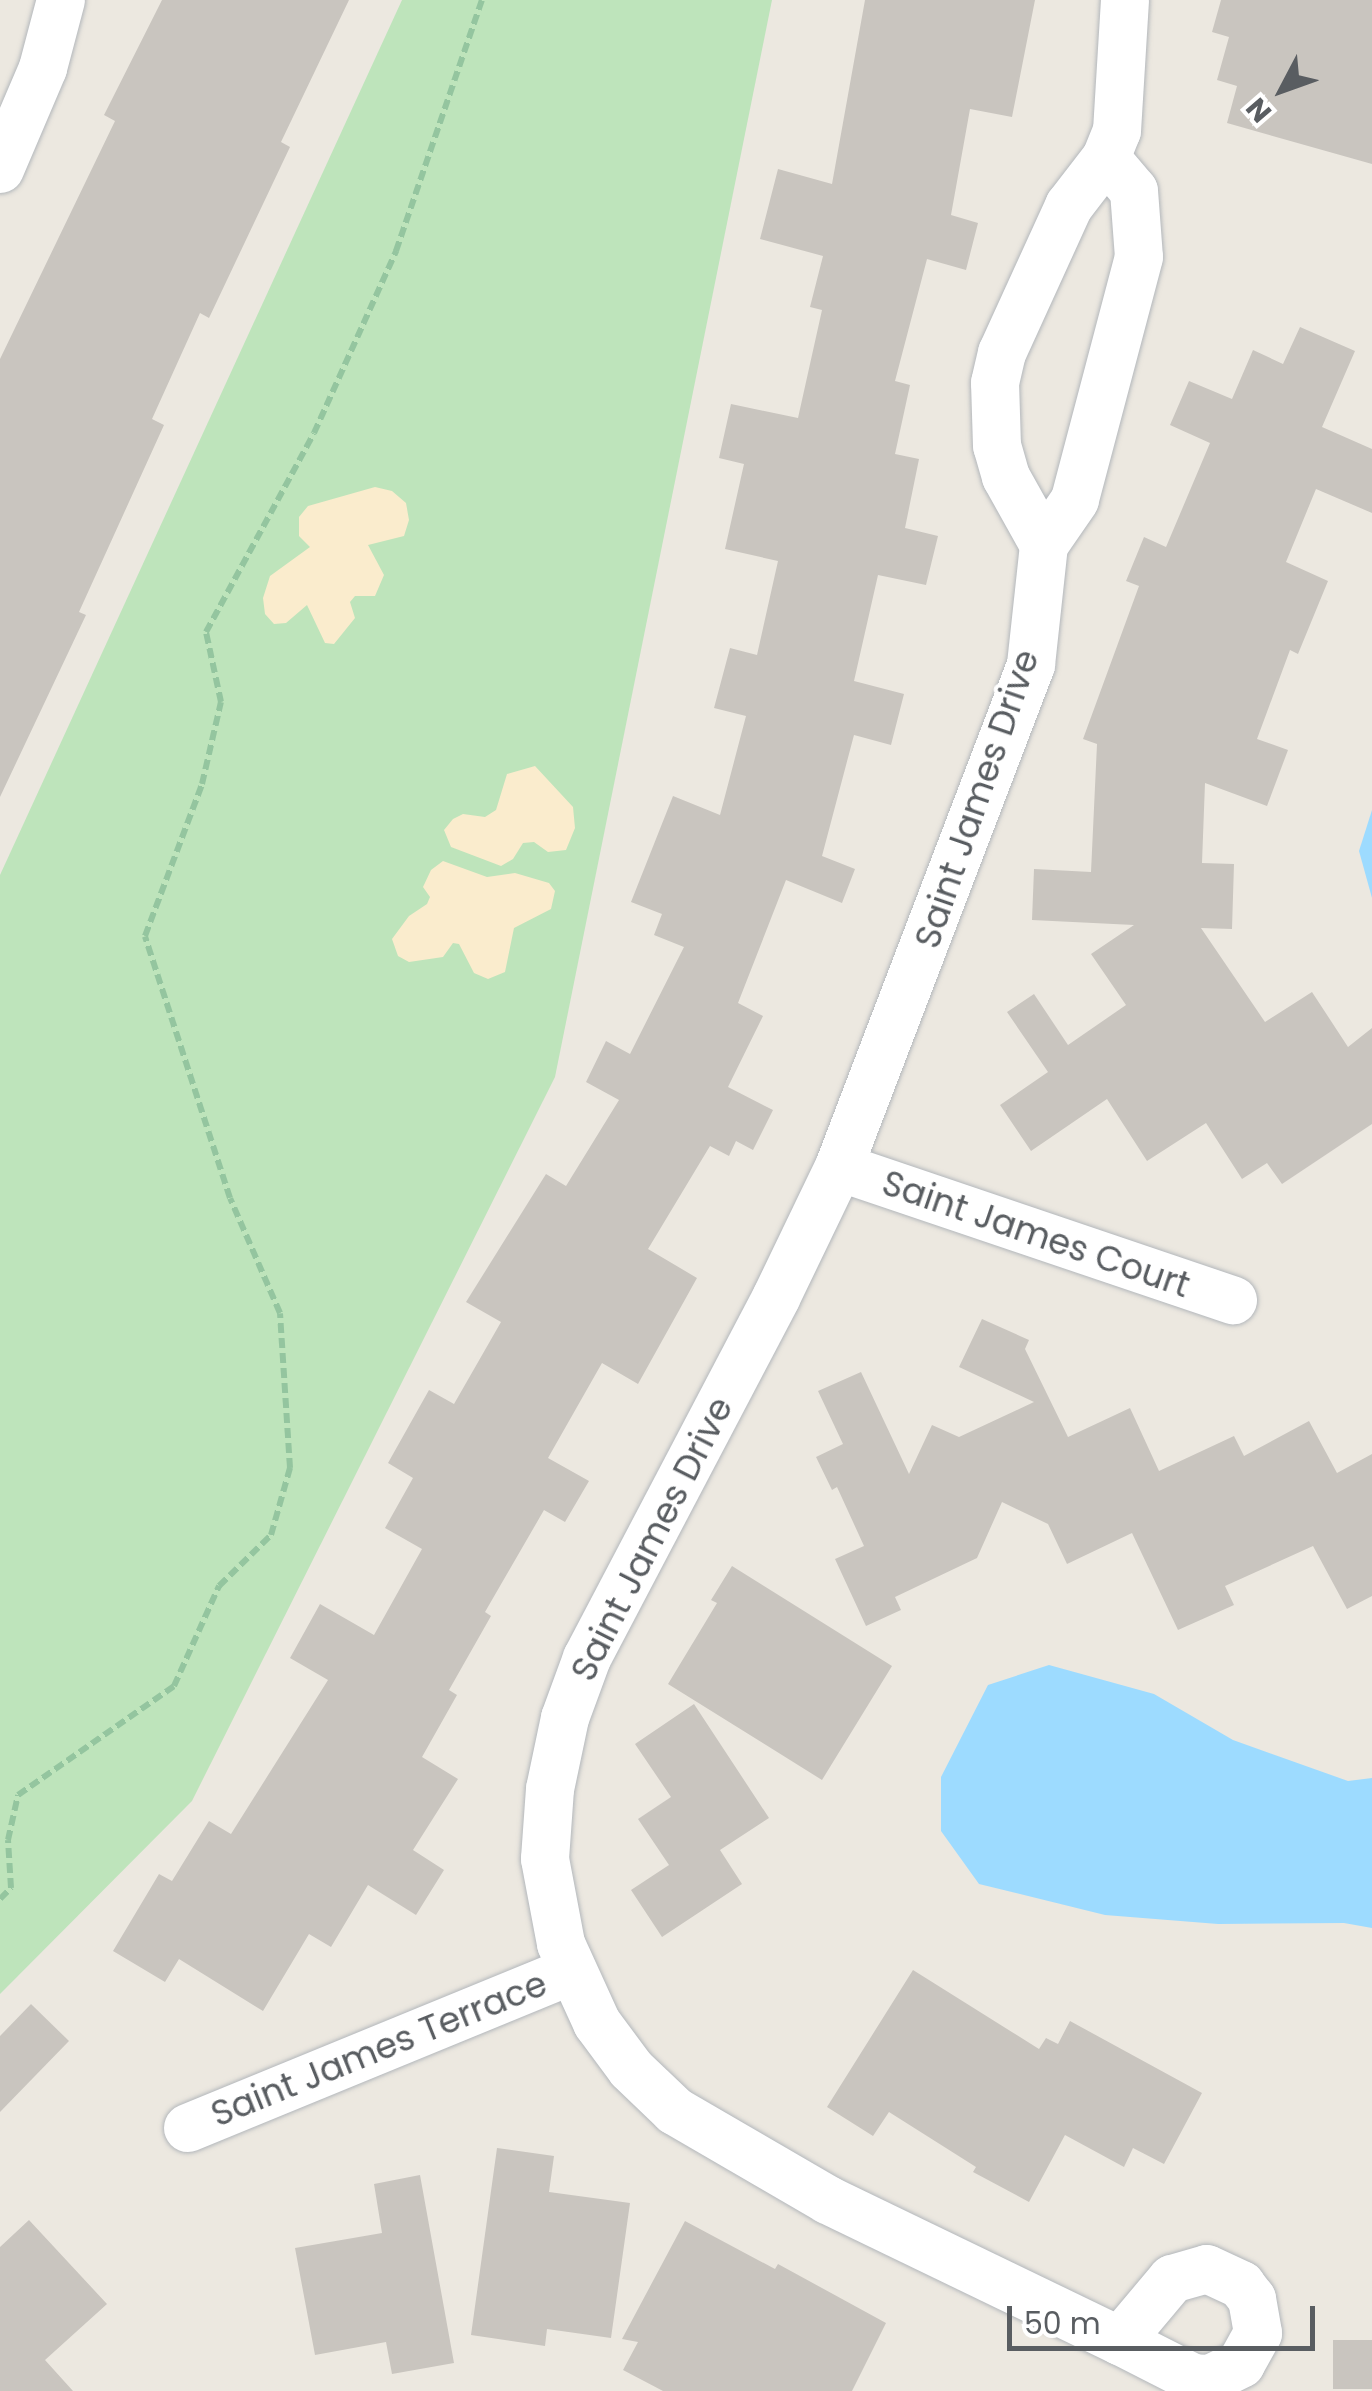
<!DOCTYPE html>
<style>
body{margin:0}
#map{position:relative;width:1372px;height:2391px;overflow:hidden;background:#ece8e0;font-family:Poppins,sans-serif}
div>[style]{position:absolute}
.green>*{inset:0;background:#bee4bb}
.sand>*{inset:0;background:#faeccd}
.water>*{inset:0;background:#9ddbff}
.building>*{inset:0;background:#c9c5bf;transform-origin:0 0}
.path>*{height:6px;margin-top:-3px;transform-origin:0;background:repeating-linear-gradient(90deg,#94c59f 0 10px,transparent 0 15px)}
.roads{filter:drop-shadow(0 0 2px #b3b7bb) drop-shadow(0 0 2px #b3b7bb)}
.street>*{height:48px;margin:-24px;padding:0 24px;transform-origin:24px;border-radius:24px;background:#fff}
span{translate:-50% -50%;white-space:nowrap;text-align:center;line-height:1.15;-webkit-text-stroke:8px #fff;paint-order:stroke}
.street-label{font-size:35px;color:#595d61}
.north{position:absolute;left:1232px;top:40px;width:100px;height:100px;-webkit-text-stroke:8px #fff;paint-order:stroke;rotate:229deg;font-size:28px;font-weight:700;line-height:40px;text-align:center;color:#595d61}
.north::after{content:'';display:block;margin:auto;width:35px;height:45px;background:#595d61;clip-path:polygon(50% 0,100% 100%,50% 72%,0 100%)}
.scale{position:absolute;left:1007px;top:2306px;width:308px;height:45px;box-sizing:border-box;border:5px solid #595d61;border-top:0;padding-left:12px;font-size:30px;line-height:35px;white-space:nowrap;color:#595d61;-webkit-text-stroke:8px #fff;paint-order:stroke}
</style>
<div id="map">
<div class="green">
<div style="clip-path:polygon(402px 0,772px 0,555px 1077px,192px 1801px,0 1994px,0 875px)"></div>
</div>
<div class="sand">
<div style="clip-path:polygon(375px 487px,392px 491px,406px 503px,409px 520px,404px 536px,368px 545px,384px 575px,375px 596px,355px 596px,350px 602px,355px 618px,334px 644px,325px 643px,307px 605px,286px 623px,274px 624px,265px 614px,263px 598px,270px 576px,310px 547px,299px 536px,299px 517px,308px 506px)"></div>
<div style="clip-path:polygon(535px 766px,573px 807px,575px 828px,566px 850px,548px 852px,534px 842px,523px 843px,513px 859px,501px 866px,451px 847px,444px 830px,453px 819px,463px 814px,485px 817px,496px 810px,507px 774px)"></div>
<div style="clip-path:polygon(443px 861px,487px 877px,515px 873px,549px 883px,555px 891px,551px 909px,514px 928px,505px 972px,488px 979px,474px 973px,459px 944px,453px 943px,443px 957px,409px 962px,398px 956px,392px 939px,409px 916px,427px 904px,430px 897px,423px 887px,431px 870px)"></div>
</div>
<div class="water">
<div style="clip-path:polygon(1372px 810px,1372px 898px,1359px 851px)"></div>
<div style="clip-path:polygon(1049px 1665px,1154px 1694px,1233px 1740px,1348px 1781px,1372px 1778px,1372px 1928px,1344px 1923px,1218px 1924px,1105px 1915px,979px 1884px,941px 1831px,941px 1777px,988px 1685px)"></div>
</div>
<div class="building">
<div style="clip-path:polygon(162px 0,349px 0,281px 142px,290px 147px,209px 318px,200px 313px,152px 419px,164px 425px,79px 612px,86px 615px,0 797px,0 359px,115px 121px,104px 115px)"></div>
<div style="clip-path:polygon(865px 0,1035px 0,1012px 117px,970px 109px,951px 215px,978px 223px,966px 270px,927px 259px,895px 381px,910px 385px,895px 454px,919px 459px,905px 528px,938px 536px,926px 585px,878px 575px,854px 681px,904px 694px,891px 745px,854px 735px,822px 856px,855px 869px,842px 903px,786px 880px,738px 1003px,763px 1016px,728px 1087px,773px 1110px,753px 1150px,736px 1141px,729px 1156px,710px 1146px,648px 1249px,697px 1278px,638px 1384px,602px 1363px,548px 1458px,589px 1481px,565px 1522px,544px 1510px,485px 1612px,491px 1616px,449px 1690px,457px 1695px,422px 1757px,458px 1779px,413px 1850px,444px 1870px,416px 1915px,368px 1885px,331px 1947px,309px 1934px,263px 2011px,179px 1959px,165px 1982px,113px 1951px,159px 1874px,172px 1881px,209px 1821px,231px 1834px,328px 1680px,290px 1658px,320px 1604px,374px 1635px,422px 1549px,385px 1528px,413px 1478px,388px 1463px,429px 1390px,454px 1404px,501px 1322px,466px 1302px,546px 1174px,566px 1186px,619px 1100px,586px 1082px,606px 1041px,630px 1054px,684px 947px,654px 935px,662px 914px,631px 902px,673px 796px,720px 815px,746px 716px,714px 708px,730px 648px,757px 655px,778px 561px,725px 549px,744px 464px,719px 458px,731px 404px,798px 418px,822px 310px,810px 307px,823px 256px,760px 239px,778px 169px,832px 184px)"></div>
<div style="clip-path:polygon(1221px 0,1372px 0,1372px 164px,1227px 123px,1237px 86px,1217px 80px,1229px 37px,1212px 32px)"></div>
<div style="clip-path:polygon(1300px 327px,1355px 351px,1322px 427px,1372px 449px,1372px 513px,1316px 489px,1286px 562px,1328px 581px,1298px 654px,1290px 650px,1257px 739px,1288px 750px,1267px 806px,1205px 783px,1202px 863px,1234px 864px,1232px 929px,1201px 928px,1265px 1022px,1312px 992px,1348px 1047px,1372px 1028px,1372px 1124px,1282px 1184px,1267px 1163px,1242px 1179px,1206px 1123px,1147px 1161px,1107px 1099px,1031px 1151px,1000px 1105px,1048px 1072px,1007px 1012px,1034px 994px,1068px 1045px,1126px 1005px,1091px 954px,1134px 925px,1032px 920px,1034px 869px,1091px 872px,1097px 744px,1083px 739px,1139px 586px,1126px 581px,1144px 537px,1166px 547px,1210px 443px,1170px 425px,1189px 381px,1232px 399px,1253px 350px,1283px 364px)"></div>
<div style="clip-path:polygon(982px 1319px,1029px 1340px,1025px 1349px,1068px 1437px,1130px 1408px,1159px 1471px,1234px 1436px,1244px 1456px,1309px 1421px,1337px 1473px,1372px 1454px,1372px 1596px,1347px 1609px,1313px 1546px,1225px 1586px,1234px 1605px,1178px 1630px,1132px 1533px,1067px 1564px,1048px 1524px,1002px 1502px,977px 1558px,895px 1597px,901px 1610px,866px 1626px,835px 1559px,864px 1546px,837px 1487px,832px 1490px,816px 1457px,843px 1444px,818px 1391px,861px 1372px,909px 1474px,932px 1425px,959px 1437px,1034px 1402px,959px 1367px)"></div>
<div style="clip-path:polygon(732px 1566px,892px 1666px,822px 1780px,668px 1684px,717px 1603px,711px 1600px)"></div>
<div style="clip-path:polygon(694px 1704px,769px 1818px,720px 1850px,742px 1884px,662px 1937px,631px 1890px,669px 1865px,638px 1819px,671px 1797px,635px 1744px)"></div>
<div style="clip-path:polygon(913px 1970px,1039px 2049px,1046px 2038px,1058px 2044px,1070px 2021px,1202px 2093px,1164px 2164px,1133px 2148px,1124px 2167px,1065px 2135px,1029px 2202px,973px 2172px,976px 2167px,889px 2112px,873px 2136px,827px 2107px)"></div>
<div style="clip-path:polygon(31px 2004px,69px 2041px,0 2112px,0 2036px)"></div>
<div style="clip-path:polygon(497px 2148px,554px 2156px,549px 2192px,630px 2203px,611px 2338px,547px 2329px,545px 2346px,471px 2335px)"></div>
<div style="clip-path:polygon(420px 2175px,454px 2363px,392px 2374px,386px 2342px,315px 2355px,295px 2248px,382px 2233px,374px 2184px)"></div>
<div style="clip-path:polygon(29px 2220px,107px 2304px,45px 2360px,73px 2391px,0 2391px,0 2247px)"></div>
<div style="clip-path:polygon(685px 2221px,775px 2269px,778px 2264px,886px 2323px,852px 2391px,663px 2391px,623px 2370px,638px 2342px,622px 2339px)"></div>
<div style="left:1372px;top:2340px;width:49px;height:39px;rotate:90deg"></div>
</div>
<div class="path">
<div style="left:0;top:1899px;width:16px;rotate:-45deg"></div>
<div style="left:11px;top:1888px;width:48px;rotate:-93.6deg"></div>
<div style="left:8px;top:1840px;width:46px;rotate:-77.5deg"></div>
<div style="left:18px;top:1795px;width:190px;rotate:-34.9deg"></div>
<div style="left:174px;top:1686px;width:110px;rotate:-65.8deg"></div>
<div style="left:219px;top:1586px;width:73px;rotate:-44.4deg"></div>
<div style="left:271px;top:1535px;width:70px;rotate:-74.2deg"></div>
<div style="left:290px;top:1468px;width:155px;rotate:-93.7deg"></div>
<div style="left:280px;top:1313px;width:125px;rotate:-113.5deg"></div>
<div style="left:230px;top:1198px;width:275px;rotate:-108deg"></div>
<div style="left:145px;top:936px;width:162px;rotate:-69.4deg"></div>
<div style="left:202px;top:784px;width:84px;rotate:-77deg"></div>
<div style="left:221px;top:702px;width:72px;rotate:-102.1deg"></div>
<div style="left:206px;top:632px;width:226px;rotate:-61.5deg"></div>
<div style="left:314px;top:433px;width:200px;rotate:-65.7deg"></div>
<div style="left:396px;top:251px;width:265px;rotate:-71.1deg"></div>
</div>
<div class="roads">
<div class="street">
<div style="left:1106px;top:158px;width:43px;rotate:49.7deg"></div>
<div style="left:1134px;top:191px;width:66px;rotate:85.7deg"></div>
<div style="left:1139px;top:257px;width:251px;rotate:104.8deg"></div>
<div style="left:1075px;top:500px;width:55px;rotate:124.6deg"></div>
<div style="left:1044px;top:545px;width:121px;rotate:96.2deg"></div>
<div style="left:1031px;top:665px;width:537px;rotate:110.93deg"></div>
<div style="left:839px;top:1167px;width:145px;rotate:115.7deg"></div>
<div style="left:776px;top:1298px;width:407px;rotate:117.7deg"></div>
<div style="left:587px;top:1658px;width:64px;rotate:110.1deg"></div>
<div style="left:565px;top:1718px;width:73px;rotate:101.9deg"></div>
<div style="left:550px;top:1789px;width:70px;rotate:94.1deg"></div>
<div style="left:545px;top:1859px;width:86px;rotate:79.3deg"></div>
<div style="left:561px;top:1944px;width:87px;rotate:65.5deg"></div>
<div style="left:597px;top:2023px;width:57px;rotate:53.5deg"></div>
<div style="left:631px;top:2069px;width:61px;rotate:43.7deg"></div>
<div style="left:675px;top:2111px;width:177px;rotate:30.2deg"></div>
<div style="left:828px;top:2200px;width:324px;rotate:25.8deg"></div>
<div style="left:0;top:169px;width:110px;rotate:-66.9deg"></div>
<div style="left:43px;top:68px;width:70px;rotate:-75.2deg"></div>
<div style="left:1044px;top:545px;width:78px;rotate:-119.2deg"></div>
<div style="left:1006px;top:477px;width:32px;rotate:-106deg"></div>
<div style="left:997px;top:446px;width:63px;rotate:-91.8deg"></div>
<div style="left:995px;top:383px;width:31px;rotate:-77deg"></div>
<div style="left:1002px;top:353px;width:162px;rotate:-65.5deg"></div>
<div style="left:1069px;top:206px;width:61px;rotate:-52.4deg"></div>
<div style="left:1106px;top:158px;width:29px;rotate:-68deg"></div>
<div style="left:1117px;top:131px;width:131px;rotate:-86.5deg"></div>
<div style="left:839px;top:1167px;width:416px;rotate:18.7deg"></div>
<div style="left:188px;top:2128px;width:414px;rotate:-22.3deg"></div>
<div style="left:1207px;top:2269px;width:38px;rotate:25deg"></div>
<div style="left:1241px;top:2285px;width:18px;rotate:52deg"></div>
<div style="left:1252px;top:2299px;width:35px;rotate:80deg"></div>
<div style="left:1258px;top:2333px;width:35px;rotate:119deg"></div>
<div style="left:1241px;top:2364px;width:34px;rotate:154deg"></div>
<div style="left:1210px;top:2379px;width:17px;rotate:-177deg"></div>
<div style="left:1193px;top:2378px;width:82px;rotate:-153.1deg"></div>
<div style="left:1120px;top:2341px;width:81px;rotate:-50deg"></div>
<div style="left:1172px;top:2279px;width:36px;rotate:-16deg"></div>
</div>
</div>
<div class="street-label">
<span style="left:977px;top:799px;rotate:-71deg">Saint James Drive</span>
<span style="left:1036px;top:1234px;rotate:19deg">Saint James Court</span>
<span style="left:652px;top:1539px;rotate:-63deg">Saint James Drive</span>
<span style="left:379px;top:2049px;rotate:-22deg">Saint James Terrace</span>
</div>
<div class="north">N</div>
<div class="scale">50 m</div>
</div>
